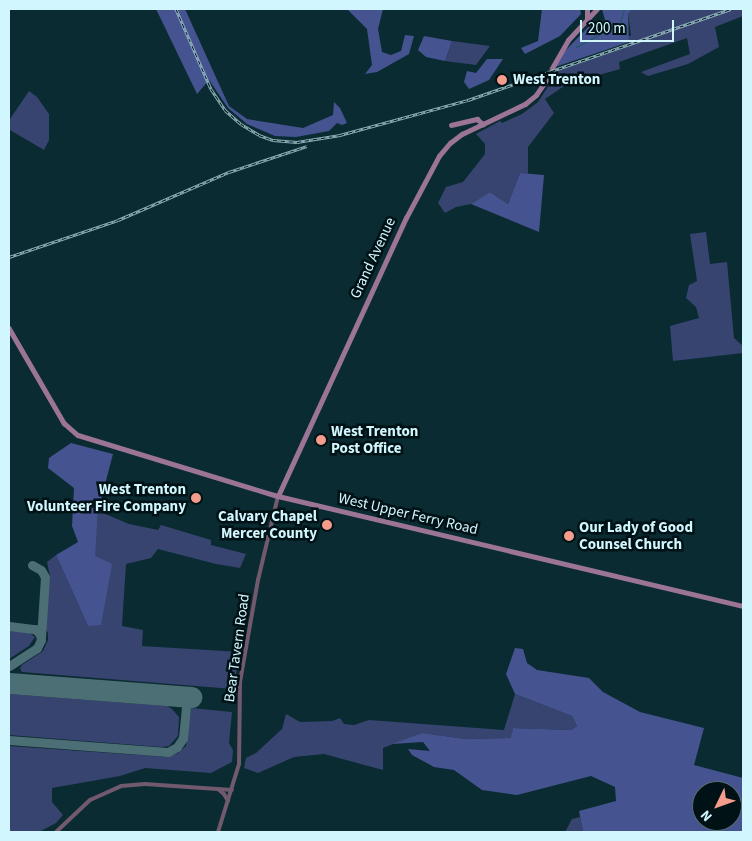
<!DOCTYPE html>
<html>
<head>
<meta charset="utf-8">
<style>
	body { margin:0 }
	#map { position:relative; width:752px; height:841px; overflow:hidden; background:#0a2b31; font-family:"Source Sans 3",sans-serif }
	div>[style] { position:absolute }
	[style*='--x'] { left:calc(var(--x)*1px); top:calc(var(--y)*1px); width:calc(var(--w)*1px); rotate:calc(var(--a)*1deg) }
	.green>* { inset:0; background:#384470 }
	.forest>* { inset:0; background:#455491 }
	.stream>* { height:1px; margin:-0.5px; padding:0 0.5px; transform-origin:0.5px; border-radius:0.5px; background:#1e5761 }
	.taxiway>* { height:9px; margin:-4.5px; padding:0 4.5px; transform-origin:4.5px; border-radius:4.5px; background:#4c6e75 }
	.runway>* { height:21px; margin:-10.5px; padding:0 10.5px; transform-origin:10.5px; border-radius:10.5px; background:#4c6e75 }
	.secondary-tunnel>* { height:4.5px; margin-top:-2.25px; transform-origin:0; background:repeating-linear-gradient(90deg,#284950 0 4.5px,transparent 0 6.5px) }
	.tertiary>* { height:4px; margin:-2px; padding:0 2px; transform-origin:2px; border-radius:2px; background:#71596e }
	.secondary>* { height:4.5px; margin:-2.25px; padding:0 2.25px; transform-origin:2.25px; border-radius:2.25px; background:#9c7596 }
	.rail>* { height:3px; margin-top:-1.5px; transform-origin:0; background:repeating-linear-gradient(90deg,#001216 0 4px,#8eb1b9 0 8px); box-sizing:border-box; border-block:1px solid #8eb1b9 }
	.dots>* { width:14px; height:14px; translate:-50% -50%; box-sizing:border-box; border:2px solid #001216; border-radius:50% }
	span { translate:-50% -50%; white-space:nowrap; text-align:center; line-height:1.15; -webkit-text-stroke:5px #001216; paint-order:stroke }
	.poi-label { font-size:15px; color:#d2f6fe; font-weight:700 }
	.left { translate:0 -50%; text-align:left }
	.right { translate:-100% -50%; text-align:right }
	.street-label { font-size:15px; color:#d2f6fe }
	.frame { position:absolute; inset:0; border:10px solid #d2f6fe; pointer-events:none }
	.north { position:absolute; left:692px; top:781px; width:50px; height:50px; box-sizing:border-box; background:#001216; border:1px solid #546d73; border-radius:50%; rotate:228deg; font-size:14px; font-weight:700; line-height:20px; text-align:center; color:#d2f6fe }
	.north::after { content:''; display:block; margin:auto; width:18px; height:22px; background:#f49d8d; clip-path:polygon(50% 0,100% 100%,50% 72%,0 100%) }
	.scale { position:absolute; left:580px; top:20px; width:94px; height:22px; box-sizing:border-box; border:2px solid #d2f6fe; border-top:0; padding-left:6px; font-size:15px; line-height:18px; white-space:nowrap; color:#d2f6fe; -webkit-text-stroke:4px #001216; paint-order:stroke }
</style>
</head>
<body>
<div id="map">
	<div class="green">
		<div style="clip-path:polygon(633px 9px,743px 9px,743px 16px,715px 27px,719px 47px,688px 64px,648px 76px,641px 72px,690px 54px,687px 38px,619px 62px,620px 69px,567px 84px,545px 99px,554px 113px,528px 147px,528px 174px,520px 173px,508px 204px,490px 192px,471px 204px,456px 207px,445px 213px,438px 203px,446px 187px,463px 182px,485px 154px,485px 144px,476px 134px,500px 121px,502px 123px,522px 114px,538px 102px,558px 71px,630px 46px,628px 37px,631px 35px,628px 14px)"></div>
		<div style="clip-path:polygon(452px 41px,490px 46px,476px 65px,445px 61px)"></div>
		<div style="clip-path:polygon(29px 91px,37px 97px,49px 114px,49px 140px,44px 150px,10px 130px,10px 119px)"></div>
		<div style="clip-path:polygon(706px 232px,710px 264px,727px 262px,734px 338px,743px 346px,743px 353px,673px 361px,670px 326px,699px 318px,696px 307px,686px 298px,689px 285px,697px 281px,690px 234px)"></div>
		<div style="clip-path:polygon(98px 511px,129px 524px,158px 530px,161px 525px,211px 540px,211px 545px,246px 554px,240px 568px,216px 564px,158px 549px,151px 558px,126px 564px,122px 626px,143px 630px,142px 646px,240px 652px,233px 689px,22px 672px,20px 668px,22px 665px,43px 651px,48px 640px,48px 633px,43px 624px,50px 576px,47px 562px,56px 555px,88px 626px)"></div>
		<div style="clip-path:polygon(9px 631px,28px 632px,35px 637px,29px 646px,9px 659px)"></div>
		<div style="clip-path:polygon(9px 694px,167px 706px,172px 709px,179px 717px,178px 736px,169px 746px,161px 747px,9px 735px)"></div>
		<div style="clip-path:polygon(515px 694px,572px 716px,577px 726px,571px 730px,513px 728px,512px 738px,466px 739px,422px 733px,383px 748px,383px 770px,324px 754px,294px 757px,258px 773px,244px 768px,246px 758px,256px 753px,282px 729px,286px 714px,300px 722px,332px 721px,340px 718px,344px 724px,354px 725px,369px 720px,504px 730px)"></div>
		<div style="clip-path:polygon(191px 708px,232px 712px,229px 743px,233px 750px,232px 762px,211px 773px,145px 768px,120px 776px,52px 788px,52px 802px,63px 815px,56px 823px,39px 832px,9px 832px,9px 746px,167px 757px,178px 753px,186px 746px)"></div>
		<div style="clip-path:polygon(580px 817px,583px 832px,565px 832px,572px 819px)"></div>
	</div>
	<div class="forest">
		<div style="clip-path:polygon(156px 9px,185px 9px,229px 106px,247px 119px,303px 128px,333px 115px,334px 102px,340px 108px,347px 123px,342px 125px,337px 123px,329px 131px,296px 137px,275px 136px,247px 124px,228px 108px,209px 80px,197px 94px)"></div>
		<div style="clip-path:polygon(347px 9px,383px 9px,378px 29px,382px 52px,391px 55px,401px 51px,405px 35px,414px 36px,409px 54px,377px 72px,365px 74px,372px 65px,367px 29px)"></div>
		<div style="clip-path:polygon(542px 9px,580px 9px,581px 14px,560px 36px,525px 54px,521px 48px,538px 41px)"></div>
		<div style="clip-path:polygon(602px 9px,633px 9px,628px 14px,629px 42px,555px 67px,564px 52px,593px 22px,600px 26px,605px 20px)"></div>
		<div style="clip-path:polygon(424px 36px,452px 41px,445px 61px,426px 57px,418px 50px)"></div>
		<div style="clip-path:polygon(487px 59px,503px 59px,489px 80px,469px 89px,464px 82px,467px 71px,476px 73px)"></div>
		<div style="clip-path:polygon(520px 173px,544px 175px,539px 232px,471px 204px,490px 192px,508px 204px)"></div>
		<div style="clip-path:polygon(71px 443px,113px 454px,98px 511px,95px 556px,112px 564px,101px 625px,88px 626px,56px 555px,78px 542px,72px 526px,74px 488px,48px 468px,49px 458px)"></div>
		<div style="clip-path:polygon(evenodd,515px 648px,523px 649px,527px 663px,537px 670px,589px 678px,603px 692px,640px 712px,704px 728px,694px 765px,743px 778px,743px 832px,583px 832px,579px 811px,616px 801px,615px 787px,591px 776px,517px 795px,482px 790px,454px 770px,434px 767px,412px 755px,408px 749px,430px 751px,423px 742px,392px 744px,422px 733px,466px 739px,511px 738px,513px 728px,571px 730px,577px 726px,572px 716px,515px 694px,506px 674px,515px 648px,702px 791px,732px 791px,732px 821px,702px 821px,702px 791px)"></div>
	</div>
	<div class="stream">
		<div style="--x:576;--y:47;--w:50;--a:-28.6"></div>
		<div style="--x:620;--y:23;--w:15;--a:-74"></div>
	</div>
	<div class="taxiway">
		<div style="--x:32;--y:565;--w:10;--a:29"></div>
		<div style="--x:41;--y:570;--w:8;--a:60"></div>
		<div style="--x:45;--y:577;--w:60;--a:93.8"></div>
		<div style="--x:9;--y:626;--w:26;--a:7"></div>
		<div style="--x:35;--y:629;--w:7;--a:45"></div>
		<div style="--x:40;--y:634;--w:6;--a:81"></div>
		<div style="--x:41;--y:640;--w:9;--a:117"></div>
		<div style="--x:37;--y:648;--w:33;--a:147"></div>
		<div style="--x:9;--y:740;--w:159;--a:4.3"></div>
		<div style="--x:168;--y:752;--w:10;--a:-29"></div>
		<div style="--x:177;--y:747;--w:11;--a:-56"></div>
		<div style="--x:183;--y:738;--w:41;--a:-84.4"></div>
	</div>
	<div class="runway">
		<div style="--x:9;--y:683;--w:183;--a:4.4"></div>
	</div>
	<div class="secondary-tunnel">
		<div style="--x:547;--y:79;--w:12;--a:-66"></div>
	</div>
	<div class="tertiary">
		<div style="--x:219;--y:790;--w:6;--a:39"></div>
		<div style="--x:224;--y:794;--w:8;--a:60"></div>
		<div style="--x:56;--y:832;--w:47;--a:-43.3"></div>
		<div style="--x:90;--y:800;--w:34;--a:-24"></div>
		<div style="--x:121;--y:786;--w:24;--a:-5"></div>
		<div style="--x:145;--y:784;--w:87;--a:3.9"></div>
		<div style="--x:218;--y:832;--w:71;--a:-72.8"></div>
		<div style="--x:239;--y:764;--w:82;--a:-89.3"></div>
		<div style="--x:240;--y:682;--w:104;--a:-80"></div>
		<div style="--x:258;--y:580;--w:86;--a:-76.6"></div>
	</div>
	<div class="secondary">
		<div style="--x:587;--y:19;--w:10;--a:-90"></div>
		<div style="--x:552;--y:68;--w:32;--a:-60"></div>
		<div style="--x:568;--y:40;--w:42;--a:-46.9"></div>
		<div style="--x:451;--y:125;--w:27;--a:-13"></div>
		<div style="--x:477;--y:119;--w:8;--a:40"></div>
		<div style="--x:9;--y:328;--w:110;--a:59.9"></div>
		<div style="--x:64;--y:423;--w:18;--a:41"></div>
		<div style="--x:78;--y:435;--w:209;--a:17"></div>
		<div style="--x:278;--y:496;--w:478;--a:13.3"></div>
		<div style="--x:278;--y:496;--w:306;--a:-65.3"></div>
		<div style="--x:406;--y:218;--w:70;--a:-62"></div>
		<div style="--x:439;--y:156;--w:17;--a:-50"></div>
		<div style="--x:450;--y:143;--w:15;--a:-37"></div>
		<div style="--x:462;--y:134;--w:70;--a:-25.5"></div>
		<div style="--x:525;--y:104;--w:14;--a:-39"></div>
		<div style="--x:536;--y:95;--w:19;--a:-55"></div>
	</div>
	<div class="rail">
		<div style="--x:176;--y:9;--w:87;--a:66.4"></div>
		<div style="--x:211;--y:89;--w:25;--a:56"></div>
		<div style="--x:225;--y:110;--w:21;--a:41"></div>
		<div style="--x:241;--y:124;--w:21;--a:31"></div>
		<div style="--x:259;--y:135;--w:15;--a:20"></div>
		<div style="--x:273;--y:140;--w:24;--a:5"></div>
		<div style="--x:297;--y:142;--w:44;--a:-9.2"></div>
		<div style="--x:340;--y:135;--w:133;--a:-15.3"></div>
		<div style="--x:468;--y:100;--w:278;--a:-19.1"></div>
		<div style="--x:9;--y:257;--w:115;--a:-18.7"></div>
		<div style="--x:118;--y:220;--w:121;--a:-23.4"></div>
		<div style="--x:229;--y:172;--w:82;--a:-18.4"></div>
	</div>
	<div class="dots">
		<div style="left:502px;top:80px;background:#f49d8d"></div>
		<div style="left:321px;top:440px;background:#f49d8d"></div>
		<div style="left:196px;top:498px;background:#f49d8d"></div>
		<div style="left:327px;top:525px;background:#f49d8d"></div>
		<div style="left:569px;top:536px;background:#f49d8d"></div>
	</div>
	<div class="poi-label">
		<span class="left" style="left:513px;top:80px">West Trenton</span>
		<span class="left" style="left:331px;top:440px">West Trenton<br>Post Office</span>
		<span class="right" style="left:186px;top:498px">West Trenton<br>Volunteer Fire Company</span>
		<span class="right" style="left:317px;top:525px">Calvary Chapel<br>Mercer County</span>
		<span class="left" style="left:579px;top:536px">Our Lady of Good<br>Counsel Church</span>
	</div>
	<div class="street-label">
		<span style="left:373px;top:258px;rotate:-65deg">Grand Avenue</span>
		<span style="left:408px;top:514px;rotate:13deg">West Upper Ferry Road</span>
		<span style="left:237px;top:648px;rotate:-82deg">Bear Tavern Road</span>
	</div>
	<div class="frame"></div>
	<div class="north">N</div>
	<div class="scale">200 m</div>
</div>
</body>
</html>
